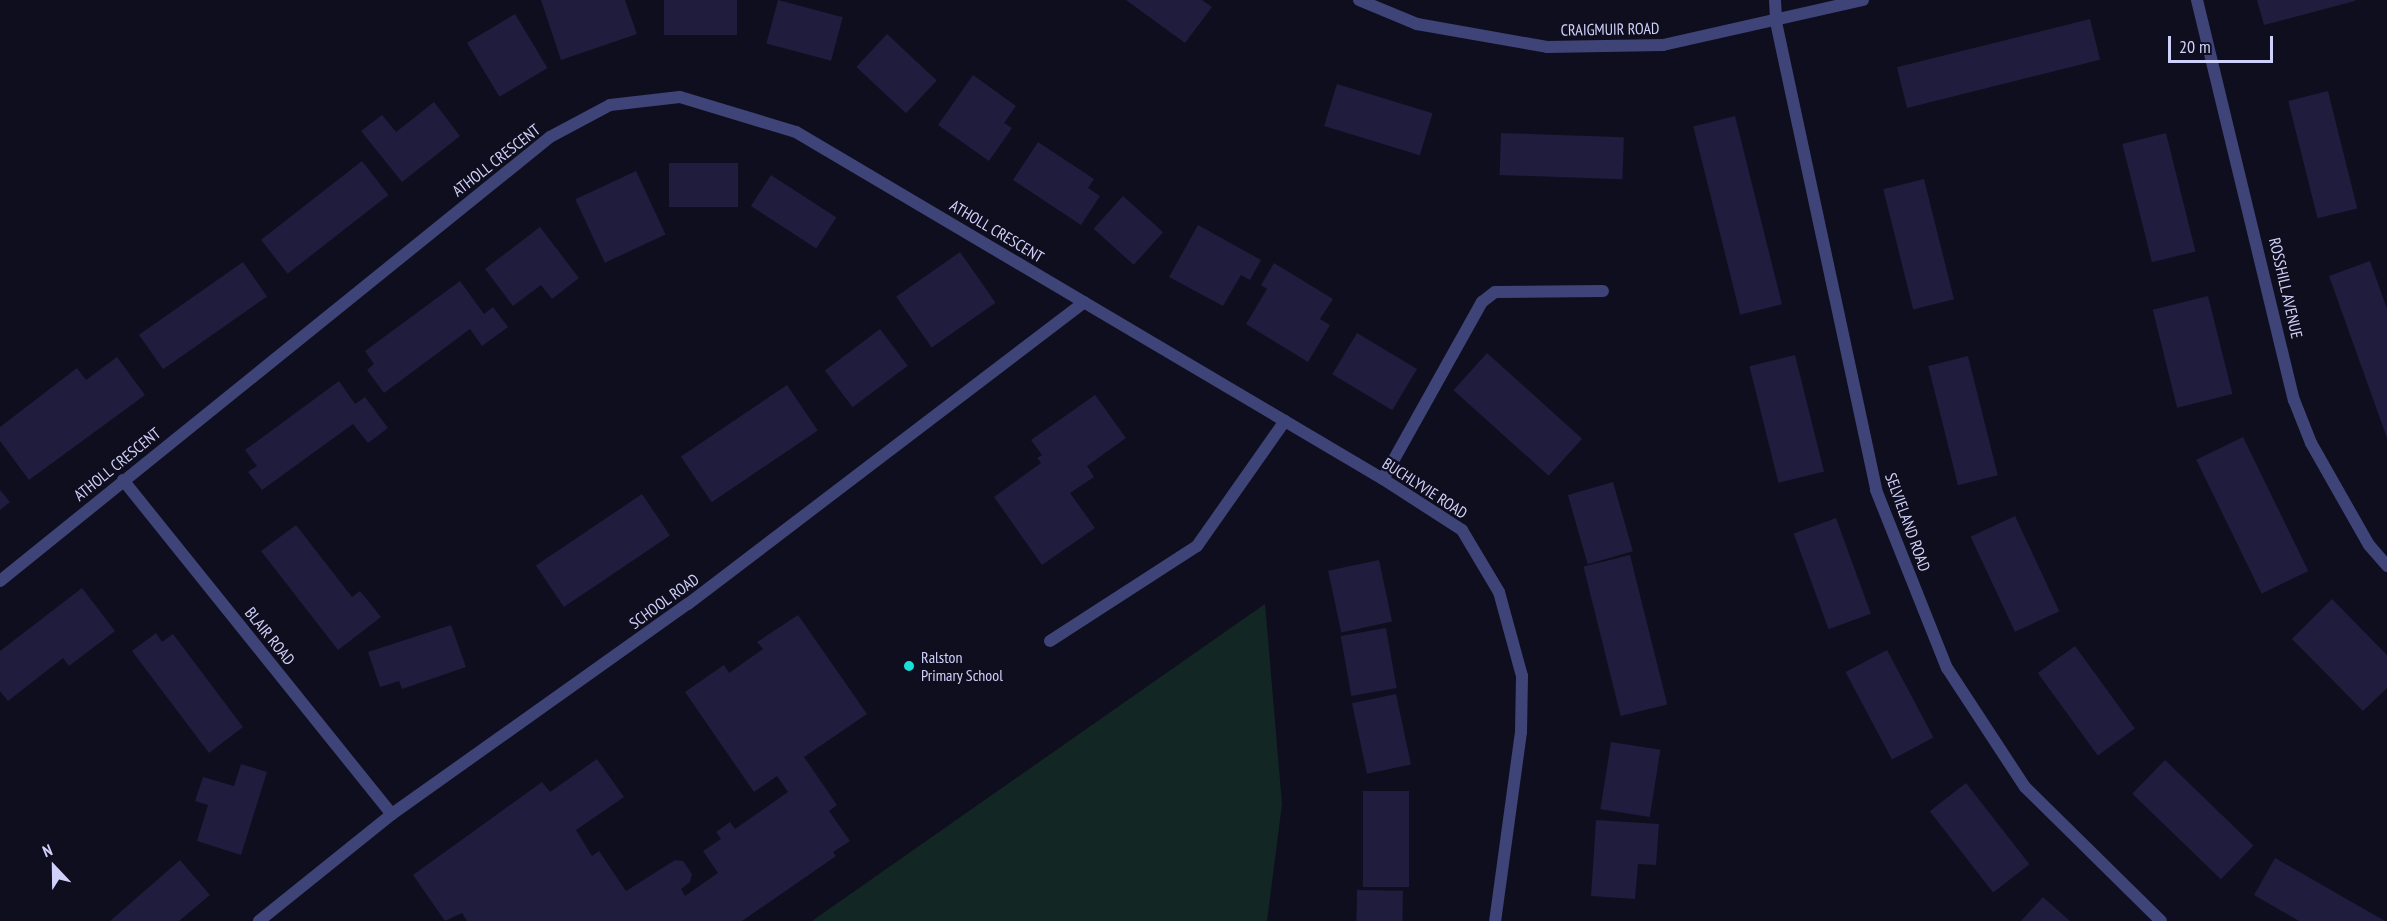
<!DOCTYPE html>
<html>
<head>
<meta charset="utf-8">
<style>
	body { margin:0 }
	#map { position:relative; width:2387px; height:921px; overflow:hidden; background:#0f0e1e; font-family:"PT Sans Narrow",sans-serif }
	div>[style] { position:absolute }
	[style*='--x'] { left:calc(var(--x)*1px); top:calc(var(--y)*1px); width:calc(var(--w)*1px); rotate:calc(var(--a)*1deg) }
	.green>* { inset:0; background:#122724 }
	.building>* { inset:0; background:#1f1c3d; transform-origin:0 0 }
	.service>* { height:12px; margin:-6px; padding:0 6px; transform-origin:6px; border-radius:6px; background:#3e4478 }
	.minor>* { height:12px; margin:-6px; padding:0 6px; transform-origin:6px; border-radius:6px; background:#3e4478 }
	.dots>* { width:16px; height:16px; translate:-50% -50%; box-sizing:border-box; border:3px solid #0f0e1e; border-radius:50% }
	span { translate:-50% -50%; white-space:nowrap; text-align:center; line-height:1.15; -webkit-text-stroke:4.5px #0f0e1e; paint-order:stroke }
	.street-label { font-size:16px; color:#d0d1fa }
	.poi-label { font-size:16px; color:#d0d1fa }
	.left { translate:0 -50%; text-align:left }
	.north { position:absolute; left:24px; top:837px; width:60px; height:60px; -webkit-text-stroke:4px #0f0e1e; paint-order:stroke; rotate:338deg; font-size:16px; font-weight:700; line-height:24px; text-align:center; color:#d0d1fa }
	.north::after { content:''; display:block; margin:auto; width:21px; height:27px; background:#d0d1fa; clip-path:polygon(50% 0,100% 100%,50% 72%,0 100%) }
	.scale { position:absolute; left:2168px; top:36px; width:105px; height:27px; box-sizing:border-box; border:3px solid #d0d1fa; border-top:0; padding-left:8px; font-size:18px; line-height:21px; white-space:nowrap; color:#d0d1fa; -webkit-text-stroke:4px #0f0e1e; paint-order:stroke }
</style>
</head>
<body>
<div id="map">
	<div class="green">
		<div style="clip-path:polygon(1265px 604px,1282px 804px,1267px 921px,812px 921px)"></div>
	</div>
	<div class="building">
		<div style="clip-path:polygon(541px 0,625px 0,637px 34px,561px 60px)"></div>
		<div style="left:664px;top:0;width:73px;height:35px"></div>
		<div style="left:778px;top:0;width:67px;height:45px;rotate:15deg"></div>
		<div style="clip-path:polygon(1126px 0,1202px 0,1212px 7px,1185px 43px)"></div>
		<div style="clip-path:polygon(2257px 0,2355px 0,2355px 1px,2264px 25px)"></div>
		<div style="left:515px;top:14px;width:63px;height:56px;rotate:59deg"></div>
		<div style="left:2090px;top:19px;width:42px;height:199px;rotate:76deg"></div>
		<div style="left:887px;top:34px;width:68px;height:45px;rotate:43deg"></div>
		<div style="clip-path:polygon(973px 75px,1016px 106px,1004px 123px,1012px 128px,989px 161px,938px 125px)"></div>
		<div style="left:1337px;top:84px;width:100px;height:44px;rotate:17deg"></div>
		<div style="left:2328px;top:91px;width:121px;height:41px;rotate:76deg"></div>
		<div style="clip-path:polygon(434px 102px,460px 136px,402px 182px,361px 131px,382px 115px,396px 132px)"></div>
		<div style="left:1735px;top:116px;width:194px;height:43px;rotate:76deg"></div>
		<div style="left:1501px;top:133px;width:123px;height:42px;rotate:2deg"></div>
		<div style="left:2166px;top:133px;width:122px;height:45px;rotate:76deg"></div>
		<div style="clip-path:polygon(1038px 142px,1094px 179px,1088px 188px,1100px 196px,1081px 225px,1013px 180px)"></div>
		<div style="left:362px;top:161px;width:43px;height:128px;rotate:52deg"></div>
		<div style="left:669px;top:163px;width:69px;height:44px"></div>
		<div style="left:636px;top:171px;width:70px;height:67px;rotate:65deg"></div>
		<div style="left:771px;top:175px;width:78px;height:37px;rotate:33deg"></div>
		<div style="left:1924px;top:179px;width:124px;height:42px;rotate:76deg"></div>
		<div style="left:1123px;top:196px;width:54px;height:44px;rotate:42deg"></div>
		<div style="clip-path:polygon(1198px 225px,1261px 260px,1250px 280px,1241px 275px,1223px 306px,1169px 277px)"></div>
		<div style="clip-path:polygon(540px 227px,579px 278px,552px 299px,541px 285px,513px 306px,485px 269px)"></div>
		<div style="left:960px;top:252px;width:62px;height:78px;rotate:55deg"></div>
		<div style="clip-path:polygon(2370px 261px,2387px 309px,2387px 438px,2329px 276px)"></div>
		<div style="left:243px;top:262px;width:42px;height:127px;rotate:55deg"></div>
		<div style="clip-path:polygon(1274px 263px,1333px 299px,1320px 319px,1330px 325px,1308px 362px,1246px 324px,1267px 289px,1261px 285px)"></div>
		<div style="clip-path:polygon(460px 281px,484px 314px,493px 307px,508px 327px,482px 346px,470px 329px,384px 393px,367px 370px,374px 364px,365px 351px)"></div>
		<div style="left:2208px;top:296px;width:101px;height:57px;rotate:76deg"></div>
		<div style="left:880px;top:329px;width:46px;height:69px;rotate:53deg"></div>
		<div style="left:1357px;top:333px;width:70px;height:48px;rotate:31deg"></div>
		<div style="left:1487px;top:353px;width:128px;height:50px;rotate:42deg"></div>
		<div style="left:1795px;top:355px;width:120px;height:47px;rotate:76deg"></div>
		<div style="left:1968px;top:356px;width:123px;height:41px;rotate:76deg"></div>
		<div style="clip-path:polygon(117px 357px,145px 395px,29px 480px,0 441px,0 427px,77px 368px,86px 380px)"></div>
		<div style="clip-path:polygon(339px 381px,355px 404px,365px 397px,388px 428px,368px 443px,353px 424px,262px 490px,248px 472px,257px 466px,245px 450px)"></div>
		<div style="left:787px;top:385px;width:55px;height:128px;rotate:56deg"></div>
		<div style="clip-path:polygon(1095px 395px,1126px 438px,1087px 466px,1094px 477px,1070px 493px,1095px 528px,1042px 565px,994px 497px,1041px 463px,1037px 458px,1042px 455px,1031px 440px)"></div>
		<div style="left:2243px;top:437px;width:149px;height:52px;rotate:64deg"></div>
		<div style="left:1613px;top:482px;width:72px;height:47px;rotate:74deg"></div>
		<div style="clip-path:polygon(0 490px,10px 502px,0 510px)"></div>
		<div style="left:642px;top:494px;width:50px;height:128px;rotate:56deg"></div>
		<div style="left:2015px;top:516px;width:105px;height:49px;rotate:65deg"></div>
		<div style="left:1836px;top:518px;width:102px;height:45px;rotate:70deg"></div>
		<div style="clip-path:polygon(296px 525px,352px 597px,360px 591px,381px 617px,338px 650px,261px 551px)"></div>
		<div style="left:1630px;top:555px;width:154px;height:48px;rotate:76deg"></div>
		<div style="left:1379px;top:560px;width:63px;height:52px;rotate:78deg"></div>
		<div style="clip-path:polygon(82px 588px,115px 631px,69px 666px,63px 658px,8px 701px,0 691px,0 651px)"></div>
		<div style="clip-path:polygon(2332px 599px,2387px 655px,2387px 688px,2363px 711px,2292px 639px)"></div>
		<div style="clip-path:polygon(798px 615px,867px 714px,804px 757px,837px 805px,829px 811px,850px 841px,833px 852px,836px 856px,742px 921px,467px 921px,462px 913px,445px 921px,413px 875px,542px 782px,550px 792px,597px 759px,624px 797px,576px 830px,592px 856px,599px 851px,626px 891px,675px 860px,683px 861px,692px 874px,690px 882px,681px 889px,685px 896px,718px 873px,703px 851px,721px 839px,716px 832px,730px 822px,735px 829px,788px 792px,777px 776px,754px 792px,685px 692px,724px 665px,729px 673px,763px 649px,757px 642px)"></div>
		<div style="clip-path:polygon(451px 625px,466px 667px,402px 689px,399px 681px,380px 687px,368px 652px)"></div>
		<div style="left:1386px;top:628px;width:61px;height:46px;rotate:80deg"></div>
		<div style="clip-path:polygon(156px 633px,162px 642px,173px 634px,243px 727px,209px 753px,132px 651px)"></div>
		<div style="left:2075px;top:646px;width:102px;height:46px;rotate:54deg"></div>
		<div style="left:1887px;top:650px;width:99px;height:47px;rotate:62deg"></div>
		<div style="left:1396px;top:694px;width:72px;height:45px;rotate:78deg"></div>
		<div style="left:1611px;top:742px;width:50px;height:68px;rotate:9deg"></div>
		<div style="left:2165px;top:760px;width:123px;height:47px;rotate:44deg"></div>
		<div style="clip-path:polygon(241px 764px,267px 772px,241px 855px,197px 841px,208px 805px,195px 801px,203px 777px,234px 786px)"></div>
		<div style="left:1966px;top:783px;width:103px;height:46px;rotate:52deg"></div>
		<div style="left:1363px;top:791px;width:46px;height:96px"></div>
		<div style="clip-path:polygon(1596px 820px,1659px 824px,1656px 865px,1638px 864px,1635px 899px,1591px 896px)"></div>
		<div style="clip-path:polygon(2275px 858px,2385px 921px,2299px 921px,2254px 895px)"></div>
		<div style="clip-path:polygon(180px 860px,210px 895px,179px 921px,110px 921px)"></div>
		<div style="left:1357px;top:890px;width:46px;height:31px;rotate:1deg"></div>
		<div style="clip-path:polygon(2043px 897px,2070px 921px,2021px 921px)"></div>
	</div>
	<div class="service">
		<div style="--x:1383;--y:479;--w:203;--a:-60.8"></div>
		<div style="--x:1482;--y:302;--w:16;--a:-38"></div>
		<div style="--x:1495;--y:292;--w:108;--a:-0.5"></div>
		<div style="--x:1050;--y:641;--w:175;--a:-32.9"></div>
		<div style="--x:1197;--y:546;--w:153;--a:-54.9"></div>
	</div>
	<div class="minor">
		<div style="--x:1359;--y:0;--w:63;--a:22.5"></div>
		<div style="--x:1417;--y:24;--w:132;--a:10"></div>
		<div style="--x:1547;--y:47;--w:116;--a:-1"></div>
		<div style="--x:1663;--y:45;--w:205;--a:-12.7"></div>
		<div style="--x:1775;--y:0;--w:22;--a:87"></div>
		<div style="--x:1776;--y:22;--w:479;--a:77.9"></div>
		<div style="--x:1876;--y:490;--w:192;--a:68.3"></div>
		<div style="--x:1947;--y:668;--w:142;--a:56.8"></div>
		<div style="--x:2025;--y:787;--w:191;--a:44.6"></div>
		<div style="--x:2197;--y:0;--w:412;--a:76.4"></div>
		<div style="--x:2294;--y:400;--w:46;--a:68.4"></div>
		<div style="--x:2311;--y:443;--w:117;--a:60.4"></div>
		<div style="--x:2369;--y:545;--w:28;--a:49"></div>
		<div style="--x:123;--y:480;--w:429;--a:51.2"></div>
		<div style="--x:0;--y:581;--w:707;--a:-38.91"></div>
		<div style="--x:550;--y:137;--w:68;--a:-28.1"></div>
		<div style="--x:610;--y:105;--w:70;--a:-6.5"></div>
		<div style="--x:680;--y:97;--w:121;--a:16.8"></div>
		<div style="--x:796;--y:132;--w:682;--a:30.59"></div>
		<div style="--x:1383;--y:479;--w:94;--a:32.8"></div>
		<div style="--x:1462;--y:530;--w:72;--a:59.2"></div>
		<div style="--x:1499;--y:592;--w:87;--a:74.7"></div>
		<div style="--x:1522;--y:676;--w:56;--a:91"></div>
		<div style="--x:1521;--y:732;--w:191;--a:97.8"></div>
		<div style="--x:259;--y:921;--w:171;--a:-38.8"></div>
		<div style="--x:392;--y:814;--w:363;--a:-35.4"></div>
		<div style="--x:688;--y:604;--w:498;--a:-37.3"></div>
	</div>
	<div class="dots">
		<div style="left:909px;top:666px;background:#17e0d8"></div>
	</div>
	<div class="street-label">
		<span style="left:1610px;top:29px;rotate:-1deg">CRAIGMUIR ROAD</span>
		<span style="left:496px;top:160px;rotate:-38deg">ATHOLL CRESCENT</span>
		<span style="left:997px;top:231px;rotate:31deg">ATHOLL CRESCENT</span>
		<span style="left:2286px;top:288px;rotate:77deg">ROSSHILL AVENUE</span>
		<span style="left:117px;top:464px;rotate:-39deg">ATHOLL CRESCENT</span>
		<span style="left:1425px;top:488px;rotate:33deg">BUCHLYVIE ROAD</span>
		<span style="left:1908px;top:522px;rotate:70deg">SELVIELAND ROAD</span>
		<span style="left:664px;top:601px;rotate:-36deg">SCHOOL ROAD</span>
		<span style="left:270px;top:636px;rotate:51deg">BLAIR ROAD</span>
	</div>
	<div class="poi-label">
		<span class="left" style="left:921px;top:666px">Ralston<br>Primary School</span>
	</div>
	<div class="north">N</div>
	<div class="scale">20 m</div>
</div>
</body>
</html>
